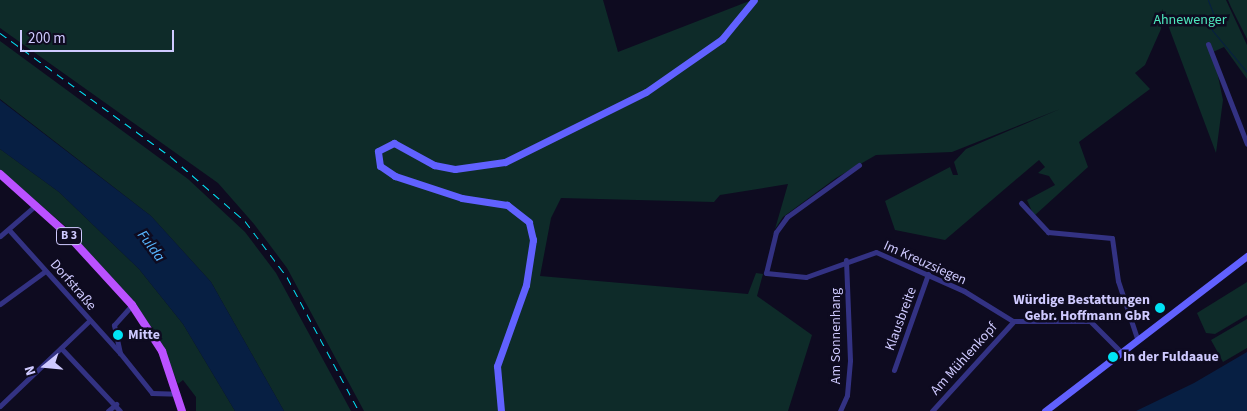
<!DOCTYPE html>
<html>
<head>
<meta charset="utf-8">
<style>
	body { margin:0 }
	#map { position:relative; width:1247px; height:411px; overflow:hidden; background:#0e0b20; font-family:"Source Sans 3",sans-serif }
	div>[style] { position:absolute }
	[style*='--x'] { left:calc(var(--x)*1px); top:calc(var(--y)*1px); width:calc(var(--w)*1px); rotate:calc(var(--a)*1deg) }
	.green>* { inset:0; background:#0e2b29 }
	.water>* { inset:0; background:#071f43 }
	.stream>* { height:1px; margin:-0.5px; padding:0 0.5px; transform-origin:0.5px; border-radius:0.5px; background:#071f43 }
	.street>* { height:5px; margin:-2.5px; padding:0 2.5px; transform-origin:2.5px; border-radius:2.5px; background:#333283 }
	.secondary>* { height:7px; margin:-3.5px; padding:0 3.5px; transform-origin:3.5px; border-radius:3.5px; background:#6161ff }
	.primary>* { height:8px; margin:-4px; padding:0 4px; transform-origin:4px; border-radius:4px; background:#ba51ff }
	.rail>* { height:1px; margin-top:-0.5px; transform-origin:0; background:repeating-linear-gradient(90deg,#00e3f5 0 8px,transparent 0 14px) }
	.dots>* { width:14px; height:14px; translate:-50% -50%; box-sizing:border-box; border:2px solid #0e0b20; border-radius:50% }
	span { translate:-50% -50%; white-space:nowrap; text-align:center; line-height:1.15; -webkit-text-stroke:5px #0e0b20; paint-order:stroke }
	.shield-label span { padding:1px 4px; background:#0e0b20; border:1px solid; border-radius:4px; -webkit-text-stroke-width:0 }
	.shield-label { font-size:12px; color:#cfcaff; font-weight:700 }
	.park-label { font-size:14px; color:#4ee7bd }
	.street-label { font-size:14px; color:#cfcaff }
	.poi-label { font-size:14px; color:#cfcaff; font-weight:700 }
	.right { translate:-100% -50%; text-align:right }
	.left { translate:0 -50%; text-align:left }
	.water-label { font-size:15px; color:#58b6ff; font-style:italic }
	.north { position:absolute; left:20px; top:341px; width:50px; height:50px; -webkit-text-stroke:4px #0e0b20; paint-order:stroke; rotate:253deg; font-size:14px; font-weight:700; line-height:20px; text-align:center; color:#cfcaff }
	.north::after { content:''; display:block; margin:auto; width:18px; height:22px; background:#cfcaff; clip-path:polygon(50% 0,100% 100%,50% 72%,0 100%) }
	.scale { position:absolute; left:20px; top:30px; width:154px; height:22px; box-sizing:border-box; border:2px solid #cfcaff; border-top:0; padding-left:6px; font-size:15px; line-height:18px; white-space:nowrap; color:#cfcaff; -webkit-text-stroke:4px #0e0b20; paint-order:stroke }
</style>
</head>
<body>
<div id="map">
	<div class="green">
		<div style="clip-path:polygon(0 0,603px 0,618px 52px,752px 0,1226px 0,1247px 45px,1247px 79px,1224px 47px,1213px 52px,1223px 100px,1216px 153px,1162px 9px,1161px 29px,1145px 65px,1135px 73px,1150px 89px,1079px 142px,1088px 167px,1034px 216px,1027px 200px,1055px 185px,1049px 176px,1038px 173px,1045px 167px,1039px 160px,945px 240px,895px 230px,885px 201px,950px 167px,953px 175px,958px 175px,954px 162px,966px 149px,1060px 109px,952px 152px,876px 155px,836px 178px,783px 217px,775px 229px,788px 184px,720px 195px,714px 202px,561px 198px,551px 218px,540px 276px,748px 294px,756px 273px,763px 274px,757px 296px,812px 335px,788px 411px,364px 411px,287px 268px,254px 224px,218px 183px,0 28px)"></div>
		<div style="clip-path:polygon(1228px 0,1247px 0,1247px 39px,1231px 7px)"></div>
		<div style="clip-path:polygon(0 41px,188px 179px,245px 232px,276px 273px,351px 411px,284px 411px,211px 282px,151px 216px,0 99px)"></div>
		<div style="clip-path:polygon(0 149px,59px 192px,139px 269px,183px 324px,235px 411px,196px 411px,196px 397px,183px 380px,178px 384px,162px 344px,135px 303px,65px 226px,0 170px)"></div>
		<div style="clip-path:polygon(1247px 282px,1247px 315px,1215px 334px,1206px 333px,1197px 313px)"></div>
		<div style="clip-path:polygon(1247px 319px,1247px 348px,1223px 362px,1211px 340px)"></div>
	</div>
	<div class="water">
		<div style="clip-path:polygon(0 100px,151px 216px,211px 282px,284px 411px,235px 411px,183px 324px,139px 269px,59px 192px,0 149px)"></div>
		<div style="clip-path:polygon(1247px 352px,1247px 411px,1136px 411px,1194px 383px)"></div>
	</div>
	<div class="stream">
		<div style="--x:1208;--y:0;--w:17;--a:69"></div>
		<div style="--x:1214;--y:16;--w:14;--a:98"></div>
		<div style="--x:1212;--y:30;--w:55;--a:50.2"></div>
	</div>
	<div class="street">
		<div style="--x:1208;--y:44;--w:107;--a:68.7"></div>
		<div style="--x:859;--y:165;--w:89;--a:144.2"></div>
		<div style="--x:787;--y:217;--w:19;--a:126"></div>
		<div style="--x:776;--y:232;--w:42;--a:103.7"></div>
		<div style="--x:766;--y:273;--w:40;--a:5.7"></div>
		<div style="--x:806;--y:277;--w:74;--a:-19.7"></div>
		<div style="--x:876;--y:252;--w:96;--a:23.9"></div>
		<div style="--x:964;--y:291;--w:57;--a:31.5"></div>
		<div style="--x:1013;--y:321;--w:77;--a:0"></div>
		<div style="--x:1090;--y:321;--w:41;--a:45"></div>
		<div style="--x:1021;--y:203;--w:40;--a:47"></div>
		<div style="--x:1048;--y:232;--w:64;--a:5.4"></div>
		<div style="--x:1112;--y:238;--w:43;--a:82.1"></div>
		<div style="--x:1118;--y:281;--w:60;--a:71.6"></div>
		<div style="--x:10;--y:231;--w:164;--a:48"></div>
		<div style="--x:0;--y:236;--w:48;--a:-40.7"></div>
		<div style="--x:0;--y:304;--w:54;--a:-36"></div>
		<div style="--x:132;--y:305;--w:27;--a:132"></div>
		<div style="--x:114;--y:325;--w:29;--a:78"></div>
		<div style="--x:120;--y:353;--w:51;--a:51.3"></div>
		<div style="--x:152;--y:393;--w:25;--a:2"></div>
		<div style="--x:61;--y:348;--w:86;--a:46.9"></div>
		<div style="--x:894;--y:370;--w:102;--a:-70.5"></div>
		<div style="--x:0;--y:406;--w:123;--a:-43.7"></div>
		<div style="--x:108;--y:411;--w:11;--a:-41"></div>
		<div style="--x:840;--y:411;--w:17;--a:-66"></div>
		<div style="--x:847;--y:395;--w:35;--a:-85"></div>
		<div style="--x:850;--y:360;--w:100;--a:-92.3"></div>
		<div style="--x:932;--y:411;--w:120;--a:-47.7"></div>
	</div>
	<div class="secondary">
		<div style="--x:501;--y:411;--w:45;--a:-95.1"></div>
		<div style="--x:497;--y:366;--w:86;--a:-70.3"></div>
		<div style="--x:526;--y:285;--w:46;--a:-81.2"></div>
		<div style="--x:533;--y:240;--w:18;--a:-103"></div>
		<div style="--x:529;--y:222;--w:28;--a:-142"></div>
		<div style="--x:507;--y:205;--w:46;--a:-171.2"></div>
		<div style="--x:462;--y:198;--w:71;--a:-161.8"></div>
		<div style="--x:395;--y:176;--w:18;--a:-146"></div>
		<div style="--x:380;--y:166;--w:15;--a:-98"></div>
		<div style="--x:378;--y:151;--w:18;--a:-27"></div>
		<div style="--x:394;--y:143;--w:46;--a:28.8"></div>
		<div style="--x:434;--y:165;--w:21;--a:11"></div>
		<div style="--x:455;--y:169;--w:50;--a:-8"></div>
		<div style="--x:505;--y:162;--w:157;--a:-26.4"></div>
		<div style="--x:646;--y:92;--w:93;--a:-34.9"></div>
		<div style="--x:722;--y:39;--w:50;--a:-50.6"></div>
		<div style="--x:1045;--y:411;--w:255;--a:-37.5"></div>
	</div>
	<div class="primary">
		<div style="--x:0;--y:174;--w:90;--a:41.8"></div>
		<div style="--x:67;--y:234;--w:96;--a:47.5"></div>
		<div style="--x:132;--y:305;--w:55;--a:56.9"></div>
		<div style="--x:162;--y:351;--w:63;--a:71.6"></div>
	</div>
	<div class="rail">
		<div style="--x:0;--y:33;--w:211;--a:35.9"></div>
		<div style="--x:171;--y:157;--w:98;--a:40.9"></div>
		<div style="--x:245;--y:221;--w:70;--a:53.1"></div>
		<div style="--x:287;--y:277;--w:152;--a:61.8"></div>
	</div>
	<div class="dots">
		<div style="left:1160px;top:308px;background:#00e3f5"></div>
		<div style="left:118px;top:335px;background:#00e3f5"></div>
		<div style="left:1113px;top:357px;background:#00e3f5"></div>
	</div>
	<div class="shield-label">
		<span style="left:69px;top:236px">B 3</span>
	</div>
	<div class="park-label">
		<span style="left:1190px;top:20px">Ahnewenger</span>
	</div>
	<div class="street-label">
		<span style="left:925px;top:263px;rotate:24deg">Im Kreuzsiegen</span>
		<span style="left:73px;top:285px;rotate:49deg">Dorfstraße</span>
		<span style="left:901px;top:319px;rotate:-70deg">Klausbreite</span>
		<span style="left:836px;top:336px;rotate:-90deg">Am Sonnenhang</span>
		<span style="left:964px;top:359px;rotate:-48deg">Am Mühlenkopf</span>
	</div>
	<div class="poi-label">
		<span class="right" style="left:1150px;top:308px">Würdige Bestattungen<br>Gebr. Hoffmann GbR</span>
		<span class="left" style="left:128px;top:335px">Mitte</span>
		<span class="left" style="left:1123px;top:357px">In der Fuldaaue</span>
	</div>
	<div class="water-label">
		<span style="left:151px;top:246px;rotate:53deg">Fulda</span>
	</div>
	<div class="north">N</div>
	<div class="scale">200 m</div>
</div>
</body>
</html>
